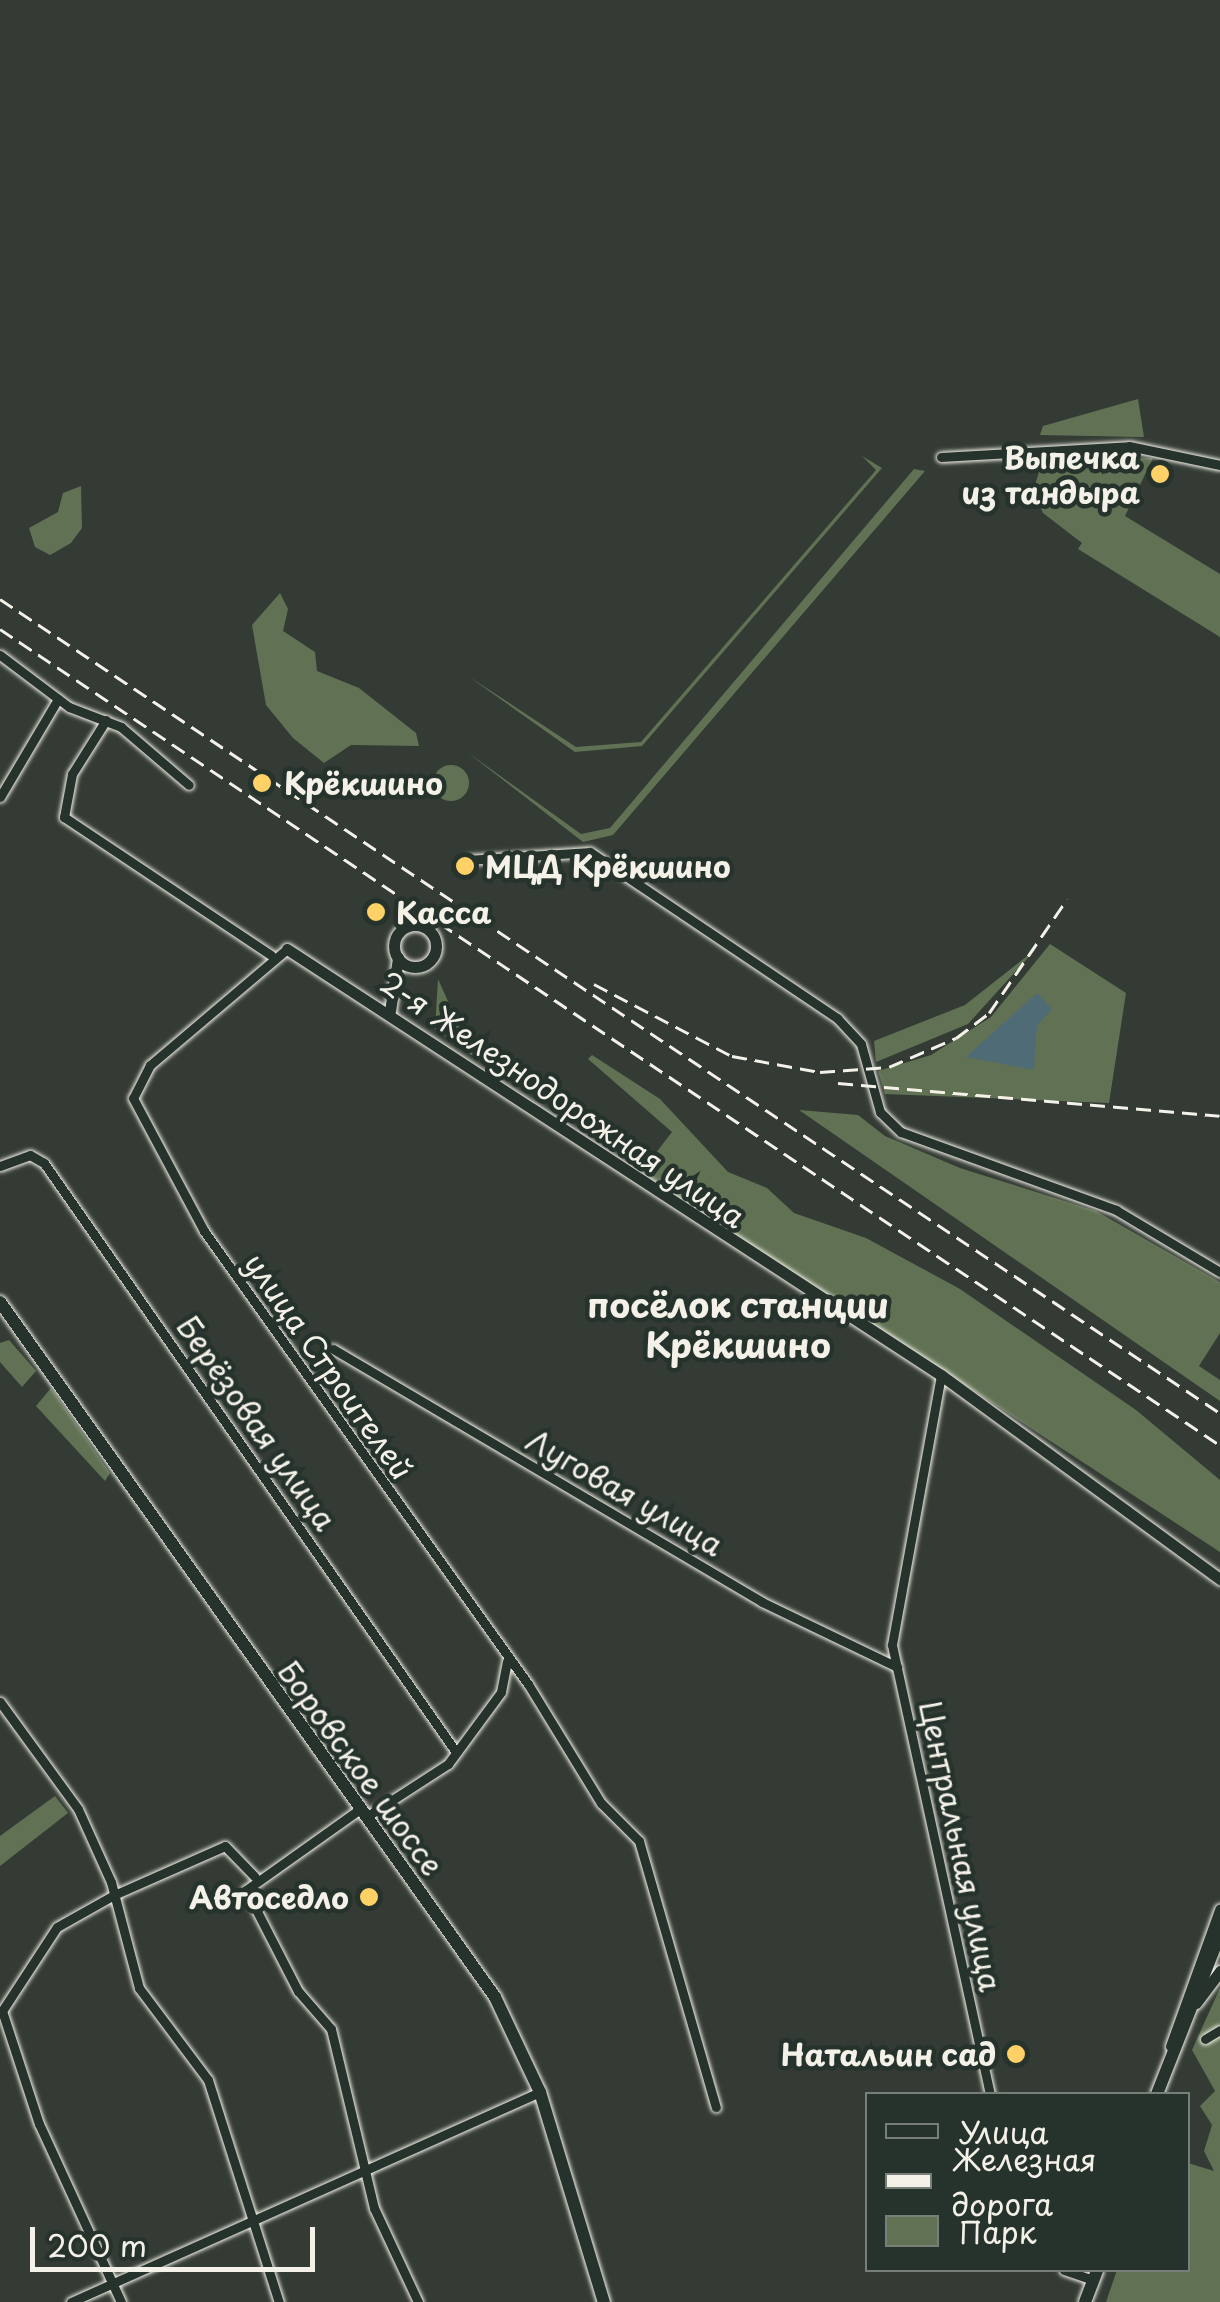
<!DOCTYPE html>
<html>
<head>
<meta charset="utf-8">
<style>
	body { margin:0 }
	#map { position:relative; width:1220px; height:2302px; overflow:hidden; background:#333b34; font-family:"Playpen Sans",sans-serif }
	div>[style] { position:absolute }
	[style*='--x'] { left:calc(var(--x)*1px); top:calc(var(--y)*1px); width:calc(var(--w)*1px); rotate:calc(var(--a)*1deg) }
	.green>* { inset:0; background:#617254 }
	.round { border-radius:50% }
	.water>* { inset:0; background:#4f6b75 }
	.roads { filter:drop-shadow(0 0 2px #f4f1e8) drop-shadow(0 0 2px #f4f1e8) }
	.minor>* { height:9px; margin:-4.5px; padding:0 4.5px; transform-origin:4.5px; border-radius:4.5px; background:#26332d }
	.tertiary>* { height:11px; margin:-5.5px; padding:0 5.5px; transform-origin:5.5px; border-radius:5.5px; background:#26332d }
	.tertiary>.ring { margin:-5.5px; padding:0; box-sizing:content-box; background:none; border:11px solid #26332d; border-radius:50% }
	.secondary>* { height:12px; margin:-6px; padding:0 6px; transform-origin:6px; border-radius:6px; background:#26332d }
	.rail>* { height:2.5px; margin-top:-1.25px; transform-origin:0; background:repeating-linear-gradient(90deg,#f4f1e8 0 15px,transparent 0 23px) }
	.dots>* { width:28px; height:28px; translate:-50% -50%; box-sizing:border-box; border:5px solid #26332d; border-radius:50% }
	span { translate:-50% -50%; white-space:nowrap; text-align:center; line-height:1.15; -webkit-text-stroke:9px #26332d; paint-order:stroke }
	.poi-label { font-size:30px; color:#f4f1e8; font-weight:700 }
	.right { translate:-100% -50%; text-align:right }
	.left { translate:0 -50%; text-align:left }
	.street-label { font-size:30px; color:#f4f1e8 }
	.quarter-label { font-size:35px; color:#f4f1e8; font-weight:700 }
	.legend { position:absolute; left:865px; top:2092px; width:325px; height:180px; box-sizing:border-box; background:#26332d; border:2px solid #787f78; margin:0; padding:12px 18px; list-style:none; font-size:30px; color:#f4f1e8 }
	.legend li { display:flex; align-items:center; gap:20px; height:50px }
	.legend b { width:50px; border:2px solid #787f78 }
	.scale { position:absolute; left:30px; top:2227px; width:285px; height:45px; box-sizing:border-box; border:5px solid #f4f1e8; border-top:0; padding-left:12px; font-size:30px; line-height:35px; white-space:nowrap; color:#f4f1e8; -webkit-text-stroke:8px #26332d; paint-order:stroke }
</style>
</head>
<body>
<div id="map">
	<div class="green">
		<div style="clip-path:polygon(1138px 399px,1144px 437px,1040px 435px,1043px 426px)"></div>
		<div style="clip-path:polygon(862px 456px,882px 468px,642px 746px,575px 752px,468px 676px,576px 747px,641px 742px,876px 470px)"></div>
		<div style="clip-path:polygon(1084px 457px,1153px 458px,1125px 516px,1220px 574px,1220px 637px,1078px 549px,1082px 543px,1043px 513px,1033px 492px,1041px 465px)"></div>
		<div style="clip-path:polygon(914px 469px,925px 471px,613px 835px,583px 842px,467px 752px,581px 834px,610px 828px)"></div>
		<div style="clip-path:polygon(81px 486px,82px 528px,71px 543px,50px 555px,35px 547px,29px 528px,58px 512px,63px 493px)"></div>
		<div style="clip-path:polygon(280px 593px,288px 609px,283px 631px,315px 652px,317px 671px,359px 688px,416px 733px,419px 746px,351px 745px,324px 763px,293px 738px,266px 705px,252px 625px)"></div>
		<div class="round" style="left:433px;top:765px;width:36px;height:36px"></div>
		<div style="clip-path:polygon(1050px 944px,1126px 993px,1109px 1103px,885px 1094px,878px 1071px,931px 1055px,991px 1017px)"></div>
		<div style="clip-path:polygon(1036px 949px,968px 1024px,876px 1062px,874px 1041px,965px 1005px)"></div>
		<div style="clip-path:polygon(438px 979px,459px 1026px,480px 1040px,480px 1061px,435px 1029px)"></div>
		<div style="clip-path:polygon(592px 1055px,660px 1099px,728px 1172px,767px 1188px,794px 1213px,866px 1238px,960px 1289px,1136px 1410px,1220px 1480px,1220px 1552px,652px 1180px,642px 1171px,672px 1132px,588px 1059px)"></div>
		<div style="clip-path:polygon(799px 1110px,858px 1115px,885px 1136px,960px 1168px,1096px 1211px,1220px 1282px,1220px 1333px,1199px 1366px,1220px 1380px,1220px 1401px)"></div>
		<div style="clip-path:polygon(9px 1340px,36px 1371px,22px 1387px,0 1362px,0 1343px)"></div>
		<div style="clip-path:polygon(51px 1388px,110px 1473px,105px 1481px,36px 1406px)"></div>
		<div style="clip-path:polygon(55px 1796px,68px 1813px,0 1866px,0 1836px)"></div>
		<div style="clip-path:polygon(1220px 1988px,1220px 2302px,1106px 2302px,1117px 2270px,1188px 2270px,1188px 2163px,1214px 2171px,1204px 2151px,1212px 2125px,1200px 2106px,1215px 2091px,1192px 2050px)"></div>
	</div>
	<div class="water">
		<div style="clip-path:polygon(1037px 993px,1052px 1009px,1037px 1026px,1034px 1070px,966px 1057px)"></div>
	</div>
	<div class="roads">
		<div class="minor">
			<div style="--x:941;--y:457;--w:188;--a:-3.3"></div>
			<div style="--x:1129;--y:446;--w:93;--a:11.8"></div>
			<div style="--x:0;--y:655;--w:86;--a:37"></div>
			<div style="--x:69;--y:707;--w:56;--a:21"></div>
			<div style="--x:121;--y:727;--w:89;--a:40.5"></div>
			<div style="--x:106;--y:720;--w:64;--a:122.2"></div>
			<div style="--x:72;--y:774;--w:44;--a:100.5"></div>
			<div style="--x:64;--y:817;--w:249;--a:33.7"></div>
			<div style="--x:0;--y:797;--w:114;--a:-59.4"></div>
			<div style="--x:467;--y:860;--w:123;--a:-3.7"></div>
			<div style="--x:590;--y:852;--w:298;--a:33.9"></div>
			<div style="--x:837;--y:1018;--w:35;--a:47"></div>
			<div style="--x:861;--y:1044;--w:71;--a:74.4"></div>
			<div style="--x:880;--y:1112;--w:29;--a:44"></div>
			<div style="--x:901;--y:1132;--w:229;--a:19.9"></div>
			<div style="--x:1116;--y:1210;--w:121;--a:30.8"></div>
			<div style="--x:287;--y:949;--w:180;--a:139.7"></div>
			<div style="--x:150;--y:1065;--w:37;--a:117"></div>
			<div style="--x:133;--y:1098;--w:151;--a:61.9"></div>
			<div style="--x:204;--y:1231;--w:557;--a:54.43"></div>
			<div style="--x:528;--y:1684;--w:140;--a:58.5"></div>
			<div style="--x:601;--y:1803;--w:54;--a:45"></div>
			<div style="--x:639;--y:1841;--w:277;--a:73.9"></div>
			<div style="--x:0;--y:1166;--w:32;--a:-20"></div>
			<div style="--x:30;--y:1155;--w:16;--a:30"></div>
			<div style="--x:44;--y:1163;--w:719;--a:55.03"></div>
			<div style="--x:333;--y:1349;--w:498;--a:30.5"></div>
			<div style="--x:762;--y:1602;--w:150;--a:25.7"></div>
			<div style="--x:941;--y:1375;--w:274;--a:100.3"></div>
			<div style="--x:892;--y:1645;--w:460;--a:77.7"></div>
			<div style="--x:0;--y:1702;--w:132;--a:53.9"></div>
			<div style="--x:78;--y:1809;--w:80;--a:65.7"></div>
			<div style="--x:111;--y:1882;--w:110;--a:75.2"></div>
			<div style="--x:139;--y:1988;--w:115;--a:53.1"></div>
			<div style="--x:208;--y:2080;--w:233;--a:72.3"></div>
			<div style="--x:360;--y:1809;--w:140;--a:144.6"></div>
			<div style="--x:246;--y:1890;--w:114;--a:62.8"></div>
			<div style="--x:298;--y:1991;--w:50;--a:49"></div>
			<div style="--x:331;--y:2029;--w:184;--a:76.5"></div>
			<div style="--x:374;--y:2208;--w:104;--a:64.9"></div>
			<div style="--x:366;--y:1817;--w:98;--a:-32.9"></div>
			<div style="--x:448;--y:1764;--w:89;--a:-53.6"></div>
			<div style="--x:501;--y:1692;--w:31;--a:-79"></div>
			<div style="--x:1205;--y:2039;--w:17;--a:-31"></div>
			<div style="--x:1064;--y:2270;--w:31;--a:19"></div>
			<div style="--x:71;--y:2302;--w:514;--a:-24.12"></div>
			<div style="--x:121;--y:2302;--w:196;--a:-114.7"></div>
			<div style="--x:39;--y:2124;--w:119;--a:-108.1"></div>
			<div style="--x:2;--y:2011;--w:100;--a:-56.8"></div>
			<div style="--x:57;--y:1927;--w:65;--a:-29.3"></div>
			<div style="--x:114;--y:1895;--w:121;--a:-23.8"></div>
			<div style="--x:225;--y:1846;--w:43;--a:45.9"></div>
		</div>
		<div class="tertiary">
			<div class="ring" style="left:394px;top:925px;width:31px;height:31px"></div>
			<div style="--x:287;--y:949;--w:781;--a:33.08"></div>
			<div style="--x:941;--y:1375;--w:346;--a:36.2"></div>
			<div style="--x:390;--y:1011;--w:54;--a:-81.4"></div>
			<div style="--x:1196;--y:2003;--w:40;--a:-53"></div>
			<div style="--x:1171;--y:2046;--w:145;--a:-70.2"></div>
		</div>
		<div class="secondary">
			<div style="--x:0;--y:1302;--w:853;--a:54.54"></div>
			<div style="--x:495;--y:1997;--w:105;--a:64.7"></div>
			<div style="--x:540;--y:2092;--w:220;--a:73.1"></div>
			<div style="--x:1157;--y:2094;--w:172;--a:-68.5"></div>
			<div style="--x:1085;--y:2302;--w:34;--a:-69"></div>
		</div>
	</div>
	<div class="rail">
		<div style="--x:0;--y:599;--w:1467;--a:33.71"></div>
		<div style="--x:0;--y:629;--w:1468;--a:33.78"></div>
		<div style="--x:594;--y:984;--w:156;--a:27.6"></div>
		<div style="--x:732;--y:1056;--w:89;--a:10.3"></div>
		<div style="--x:820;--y:1072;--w:69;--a:-4.1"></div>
		<div style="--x:889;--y:1067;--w:73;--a:-23.4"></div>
		<div style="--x:956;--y:1038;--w:41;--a:-37.1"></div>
		<div style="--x:989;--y:1013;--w:138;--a:-55.6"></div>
		<div style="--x:838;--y:1083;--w:383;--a:4.9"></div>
	</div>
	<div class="dots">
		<div style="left:1160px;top:474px;background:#ffd166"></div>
		<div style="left:262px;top:783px;background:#ffd166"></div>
		<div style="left:465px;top:866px;background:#ffd166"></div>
		<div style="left:376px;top:912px;background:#ffd166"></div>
		<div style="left:369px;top:1897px;background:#ffd166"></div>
		<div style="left:1016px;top:2054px;background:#ffd166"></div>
	</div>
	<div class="poi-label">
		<span class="right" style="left:1140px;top:474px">Выпечка<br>из тандыра</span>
		<span class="left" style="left:284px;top:783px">Крёкшино</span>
		<span class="left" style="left:485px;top:866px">МЦД Крёкшино</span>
		<span class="left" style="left:396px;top:912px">Касса</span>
		<span class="right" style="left:349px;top:1897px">Автоседло</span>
		<span class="right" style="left:996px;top:2054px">Натальин сад</span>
	</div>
	<div class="street-label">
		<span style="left:563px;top:1099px;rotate:34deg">2-я Железнодорожная улица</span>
		<span style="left:329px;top:1366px;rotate:55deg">улица Строителей</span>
		<span style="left:257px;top:1423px;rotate:55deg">Берёзовая улица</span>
		<span style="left:625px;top:1492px;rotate:30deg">Луговая улица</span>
		<span style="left:361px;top:1768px;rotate:54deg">Боровское шоссе</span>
		<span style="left:961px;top:1846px;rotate:78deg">Центральная улица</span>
	</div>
	<div class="quarter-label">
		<span style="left:738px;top:1324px">посёлок станции<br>Крёкшино</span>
	</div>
	<ul class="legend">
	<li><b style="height:12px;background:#26332d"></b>Улица</li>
	<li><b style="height:12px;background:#f4f1e8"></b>Железная дорога</li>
	<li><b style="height:28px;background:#617254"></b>Парк</li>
	</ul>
	<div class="scale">200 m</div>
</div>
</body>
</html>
